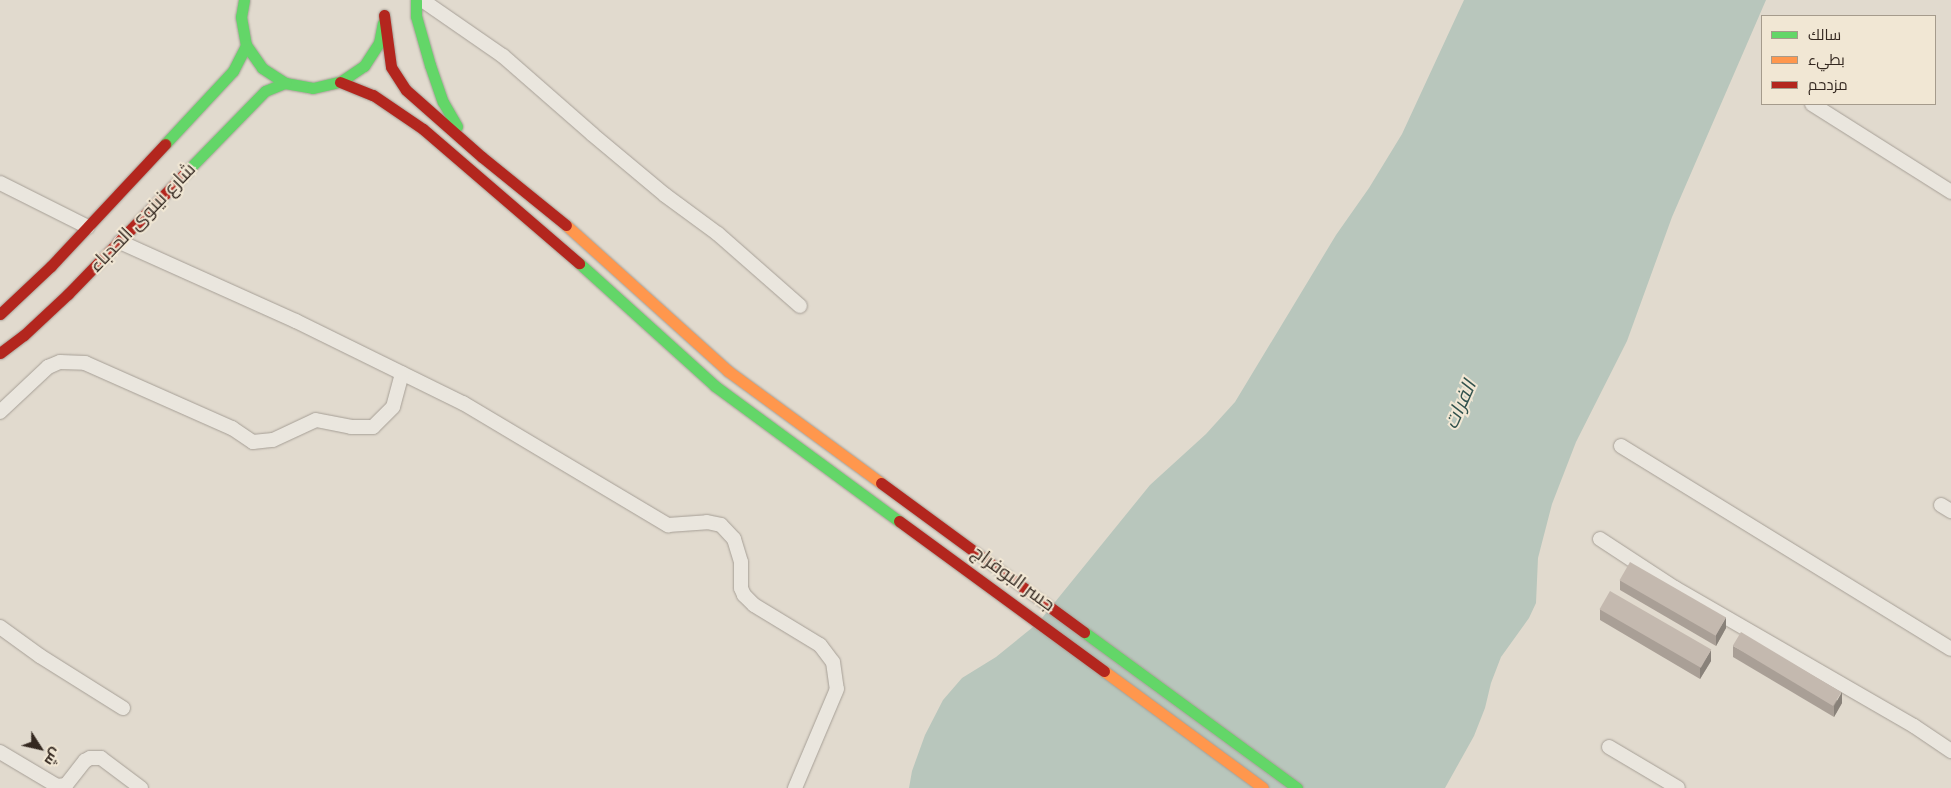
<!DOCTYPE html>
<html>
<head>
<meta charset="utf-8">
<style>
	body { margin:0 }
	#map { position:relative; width:1951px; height:788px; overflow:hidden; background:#e1dace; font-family:Spectral,Cairo,serif }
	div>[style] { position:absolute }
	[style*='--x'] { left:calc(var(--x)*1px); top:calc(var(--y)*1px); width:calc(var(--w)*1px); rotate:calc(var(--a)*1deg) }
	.water>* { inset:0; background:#b8c6bc }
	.roads { filter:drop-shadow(0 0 1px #a69f96) drop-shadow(0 0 1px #a69f96) }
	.street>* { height:14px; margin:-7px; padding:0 7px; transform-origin:7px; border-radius:7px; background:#eae6de }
	.fast>* { height:11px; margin:-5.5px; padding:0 5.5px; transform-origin:5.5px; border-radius:5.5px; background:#63d668 }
	.slow>* { height:11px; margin:-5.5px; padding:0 5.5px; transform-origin:5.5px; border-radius:5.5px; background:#ff974d }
	.jam>* { height:11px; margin:-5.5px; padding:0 5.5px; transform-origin:5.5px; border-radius:5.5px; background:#b3261e }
	.wall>* { inset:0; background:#a99f96 }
	.shaded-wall>* { inset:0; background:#89827a }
	.building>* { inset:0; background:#c4b9af; transform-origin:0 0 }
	span { translate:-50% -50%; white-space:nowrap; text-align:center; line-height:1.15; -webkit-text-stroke:4px #f1e7d4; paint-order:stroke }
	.street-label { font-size:19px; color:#342820 }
	.water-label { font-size:20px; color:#31524d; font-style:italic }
	.legend { position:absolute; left:1761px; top:15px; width:175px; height:90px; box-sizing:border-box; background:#f1e7d4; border:1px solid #a59b8c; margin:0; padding:6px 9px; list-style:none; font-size:15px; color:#342820 }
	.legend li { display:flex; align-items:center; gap:10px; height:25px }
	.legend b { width:25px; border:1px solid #a59b8c }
	.north { position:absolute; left:15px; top:723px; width:50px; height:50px; -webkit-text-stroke:4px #f1e7d4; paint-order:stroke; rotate:125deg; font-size:14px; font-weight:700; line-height:20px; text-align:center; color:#342820 }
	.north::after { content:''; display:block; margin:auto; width:18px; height:22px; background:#342820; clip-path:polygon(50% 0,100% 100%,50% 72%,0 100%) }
</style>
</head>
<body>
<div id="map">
	<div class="water">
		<div style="clip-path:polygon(1464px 0,1766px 0,1672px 217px,1627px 341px,1576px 442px,1552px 504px,1538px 558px,1536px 603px,1529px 618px,1501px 657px,1491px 683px,1485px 708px,1474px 736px,1445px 788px,909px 788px,912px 771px,925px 735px,943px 700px,962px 678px,996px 657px,1038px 623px,1150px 485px,1206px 434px,1235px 402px,1336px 235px,1369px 188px,1402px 134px)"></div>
	</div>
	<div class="roads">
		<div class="street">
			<div style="--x:422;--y:0;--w:98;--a:34.7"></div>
			<div style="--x:503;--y:56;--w:118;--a:41.2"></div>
			<div style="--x:592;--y:134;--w:95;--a:39.9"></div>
			<div style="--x:665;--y:195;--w:66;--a:36.3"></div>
			<div style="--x:718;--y:234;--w:109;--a:41.3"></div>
			<div style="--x:1812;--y:104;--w:165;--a:32.3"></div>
			<div style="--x:0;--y:183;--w:98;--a:26.6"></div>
			<div style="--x:120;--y:242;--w:193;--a:24.2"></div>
			<div style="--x:296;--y:321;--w:186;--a:26.2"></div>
			<div style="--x:463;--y:403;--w:239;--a:30.8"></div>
			<div style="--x:668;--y:525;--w:39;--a:-4"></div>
			<div style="--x:707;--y:522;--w:14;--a:12"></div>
			<div style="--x:721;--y:525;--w:19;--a:47"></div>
			<div style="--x:734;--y:539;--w:24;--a:73"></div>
			<div style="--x:741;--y:562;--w:26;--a:90"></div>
			<div style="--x:741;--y:588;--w:8;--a:67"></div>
			<div style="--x:744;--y:595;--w:14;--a:45"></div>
			<div style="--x:754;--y:605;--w:77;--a:31.2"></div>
			<div style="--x:820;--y:645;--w:21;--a:53"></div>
			<div style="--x:833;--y:662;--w:27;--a:82"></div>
			<div style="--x:837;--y:689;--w:108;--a:113"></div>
			<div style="--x:0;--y:412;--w:66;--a:-43.2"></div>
			<div style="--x:48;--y:367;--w:13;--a:-23"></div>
			<div style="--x:60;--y:362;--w:25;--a:2"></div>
			<div style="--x:85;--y:363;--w:161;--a:23.9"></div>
			<div style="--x:232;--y:428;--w:25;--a:34"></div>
			<div style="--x:253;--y:442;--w:20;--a:-6"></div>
			<div style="--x:273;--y:440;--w:47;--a:-24.9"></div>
			<div style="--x:316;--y:420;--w:36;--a:11"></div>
			<div style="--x:351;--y:427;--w:22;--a:0"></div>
			<div style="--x:373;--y:427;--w:28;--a:-45"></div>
			<div style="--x:393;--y:407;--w:35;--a:-75"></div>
			<div style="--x:1621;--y:446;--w:387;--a:31.6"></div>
			<div style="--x:1941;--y:505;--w:12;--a:31"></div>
			<div style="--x:1600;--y:539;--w:90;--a:33.2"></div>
			<div style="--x:1675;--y:588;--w:276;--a:30"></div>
			<div style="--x:1914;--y:726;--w:45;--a:34"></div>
			<div style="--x:0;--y:627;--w:49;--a:35.9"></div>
			<div style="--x:40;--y:656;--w:98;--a:32.1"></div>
			<div style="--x:1609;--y:747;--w:80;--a:30.7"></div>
			<div style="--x:0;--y:752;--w:66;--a:30.8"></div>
			<div style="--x:57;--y:786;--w:9;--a:-6"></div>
			<div style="--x:66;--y:785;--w:31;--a:-52"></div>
			<div style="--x:85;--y:761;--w:6;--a:-31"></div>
			<div style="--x:90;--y:758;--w:11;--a:0"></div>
			<div style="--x:101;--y:758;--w:50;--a:36.9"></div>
		</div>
		<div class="fast">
			<div style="--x:244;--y:0;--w:17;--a:100"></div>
			<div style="--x:241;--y:17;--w:28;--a:80"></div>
			<div style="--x:246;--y:45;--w:28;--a:55"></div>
			<div style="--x:262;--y:68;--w:27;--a:33"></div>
			<div style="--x:285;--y:83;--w:28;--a:10"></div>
			<div style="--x:313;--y:88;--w:28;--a:-13"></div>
			<div style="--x:340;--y:82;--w:29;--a:-34"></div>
			<div style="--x:364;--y:66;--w:27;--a:-57"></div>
			<div style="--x:379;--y:43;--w:20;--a:-79"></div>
			<div style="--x:416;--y:0;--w:16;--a:90"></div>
			<div style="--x:416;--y:16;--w:51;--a:74.1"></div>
			<div style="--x:430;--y:65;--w:39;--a:71"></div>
			<div style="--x:443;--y:102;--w:28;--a:60"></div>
			<div style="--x:165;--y:144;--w:100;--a:-47"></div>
			<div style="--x:233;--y:71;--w:29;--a:-63"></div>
			<div style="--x:188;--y:170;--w:110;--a:-45.7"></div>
			<div style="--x:265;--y:91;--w:22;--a:-22"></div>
			<div style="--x:579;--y:263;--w:183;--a:42.1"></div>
			<div style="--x:715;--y:386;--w:228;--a:36.3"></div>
			<div style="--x:1084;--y:632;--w:264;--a:36.2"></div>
		</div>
		<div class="slow">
			<div style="--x:566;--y:225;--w:218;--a:42"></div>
			<div style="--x:728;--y:371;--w:190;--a:36.2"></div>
			<div style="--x:1104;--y:671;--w:197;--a:36.3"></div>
		</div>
		<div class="jam">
			<div style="--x:384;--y:15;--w:52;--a:82.3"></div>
			<div style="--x:391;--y:67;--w:27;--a:57"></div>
			<div style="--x:406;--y:90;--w:101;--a:41.4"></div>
			<div style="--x:482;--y:157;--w:108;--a:39"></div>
			<div style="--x:340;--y:82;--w:35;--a:22"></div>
			<div style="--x:373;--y:95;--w:60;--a:34.2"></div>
			<div style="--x:423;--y:129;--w:206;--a:40.7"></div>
			<div style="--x:0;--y:314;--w:70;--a:-43.3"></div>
			<div style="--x:51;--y:266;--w:167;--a:-46.9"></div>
			<div style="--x:0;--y:353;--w:30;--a:-37"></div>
			<div style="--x:24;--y:335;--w:60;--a:-43"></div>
			<div style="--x:68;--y:294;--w:173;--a:-45.9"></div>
			<div style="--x:881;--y:483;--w:252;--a:36.3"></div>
			<div style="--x:899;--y:521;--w:254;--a:36.2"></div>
		</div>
	</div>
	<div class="wall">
		<div style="clip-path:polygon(1620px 580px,1726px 628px,1716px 646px,1620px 590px)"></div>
		<div style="clip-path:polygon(1600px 609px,1711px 661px,1700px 679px,1600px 620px)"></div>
		<div style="clip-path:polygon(1733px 646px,1842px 703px,1834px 717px,1733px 657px)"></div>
	</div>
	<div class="shaded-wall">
		<div style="clip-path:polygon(1726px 617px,1726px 628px,1716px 646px,1716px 635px)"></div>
		<div style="clip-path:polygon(1711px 650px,1711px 661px,1700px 679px,1700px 668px)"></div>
		<div style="clip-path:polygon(1842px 692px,1842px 703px,1834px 717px,1834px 706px)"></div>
	</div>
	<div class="building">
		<div style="left:1630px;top:562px;width:111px;height:21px;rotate:30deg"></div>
		<div style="left:1610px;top:591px;width:117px;height:21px;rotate:30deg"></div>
		<div style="left:1741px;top:632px;width:117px;height:16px;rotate:31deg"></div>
	</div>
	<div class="street-label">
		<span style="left:143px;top:218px;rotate:-46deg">شارع نينوى الحدباء</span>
		<span style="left:1013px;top:579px;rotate:36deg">جسر البوفراج</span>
	</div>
	<div class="water-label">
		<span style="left:1461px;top:405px;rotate:-66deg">الفرات</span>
	</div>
	<ul class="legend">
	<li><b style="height:6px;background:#63d668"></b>سالك</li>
	<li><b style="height:6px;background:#ff974d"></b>بطيء</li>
	<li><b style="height:6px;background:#b3261e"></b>مزدحم</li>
	</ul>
	<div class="north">ش</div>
</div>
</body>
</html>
